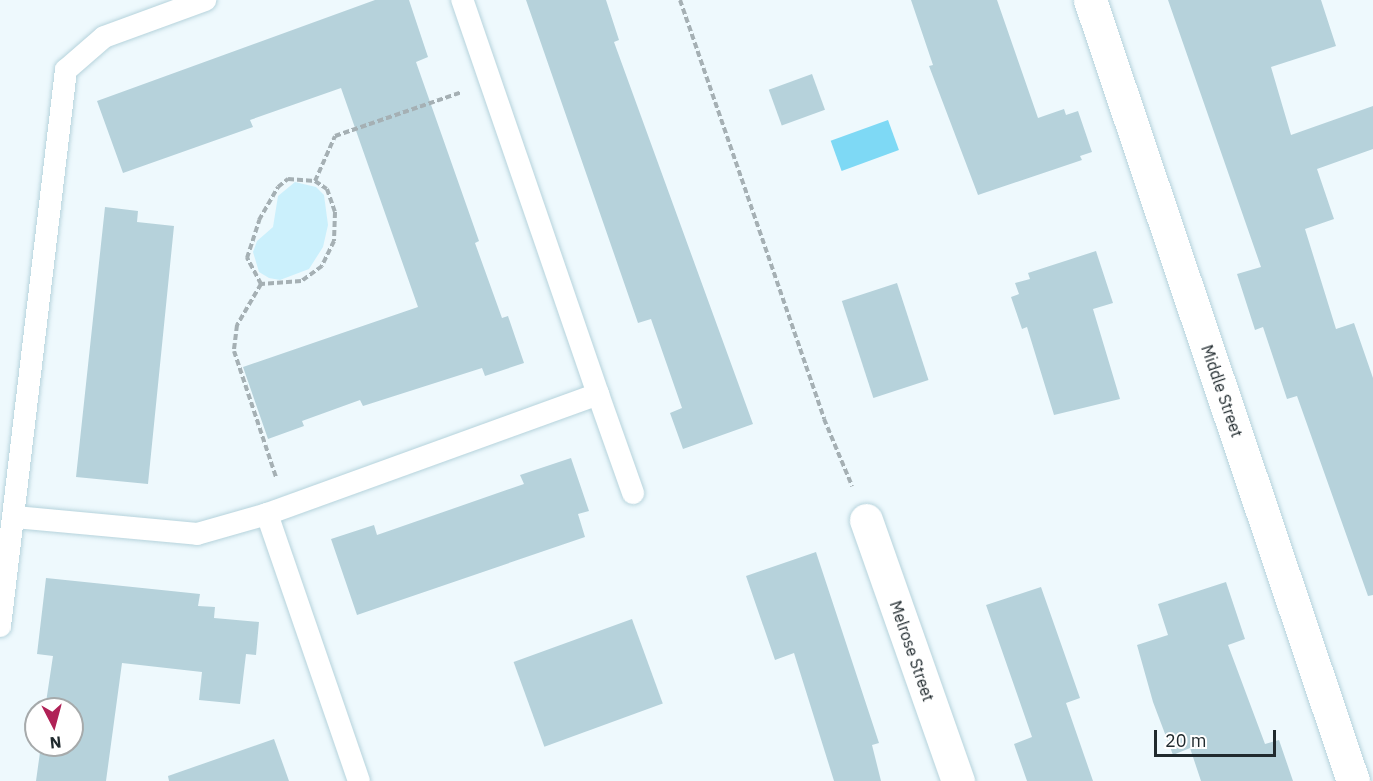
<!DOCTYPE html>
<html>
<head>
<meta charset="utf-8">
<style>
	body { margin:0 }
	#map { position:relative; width:1373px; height:781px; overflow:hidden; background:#eef9fd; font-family:"IBM Plex Sans",sans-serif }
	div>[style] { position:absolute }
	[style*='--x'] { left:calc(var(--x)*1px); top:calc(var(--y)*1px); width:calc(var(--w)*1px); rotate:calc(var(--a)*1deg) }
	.green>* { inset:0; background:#cbf0fc }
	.water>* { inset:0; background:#7ed9f5; transform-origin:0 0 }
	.building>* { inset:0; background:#b6d2db; transform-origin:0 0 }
	.path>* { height:4px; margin-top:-2px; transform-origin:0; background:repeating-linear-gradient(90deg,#a5b0b4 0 6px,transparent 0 9px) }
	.roads { filter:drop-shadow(0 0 2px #b6d3dc) drop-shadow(0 0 2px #b6d3dc) }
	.service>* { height:22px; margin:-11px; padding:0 11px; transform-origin:11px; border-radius:11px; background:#fff }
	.minor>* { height:33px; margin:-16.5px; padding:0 16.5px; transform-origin:16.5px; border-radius:16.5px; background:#fff }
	span { translate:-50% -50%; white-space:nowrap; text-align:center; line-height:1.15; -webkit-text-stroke:6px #fff; paint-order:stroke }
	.street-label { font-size:16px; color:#202a2e }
	.north { position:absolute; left:24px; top:697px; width:60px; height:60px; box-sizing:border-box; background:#fff; border:2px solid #a6aaab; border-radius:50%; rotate:174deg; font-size:16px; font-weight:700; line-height:24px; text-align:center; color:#202a2e }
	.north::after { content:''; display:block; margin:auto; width:21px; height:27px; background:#b02156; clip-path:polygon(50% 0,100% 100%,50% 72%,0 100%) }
	.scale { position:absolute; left:1154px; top:730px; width:122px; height:27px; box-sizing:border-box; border:3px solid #202a2e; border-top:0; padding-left:8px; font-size:18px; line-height:21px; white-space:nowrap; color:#202a2e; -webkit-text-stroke:4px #fff; paint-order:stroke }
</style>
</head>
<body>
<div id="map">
	<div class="green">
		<div style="clip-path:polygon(295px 182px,316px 187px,324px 195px,328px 225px,323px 247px,309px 269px,280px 280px,269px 278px,259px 272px,253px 252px,257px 241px,273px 227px,278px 196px)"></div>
	</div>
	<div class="water">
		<div style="left:888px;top:120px;width:32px;height:61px;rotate:70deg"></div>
	</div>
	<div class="building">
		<div style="clip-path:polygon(375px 0,409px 0,428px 57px,416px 62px,479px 241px,475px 243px,502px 318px,508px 316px,524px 363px,485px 376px,482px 368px,363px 406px,360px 400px,302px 421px,304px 426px,268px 439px,243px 367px,418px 307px,341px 88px,250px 120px,253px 127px,123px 173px,97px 101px)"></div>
		<div style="clip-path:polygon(526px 0,606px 0,619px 40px,614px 42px,753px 424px,683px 449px,670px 413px,682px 408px,651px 319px,638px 323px)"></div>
		<div style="clip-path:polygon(911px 0,997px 0,1038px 118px,1064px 109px,1066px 115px,1078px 111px,1092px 152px,1080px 156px,1082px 160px,978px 195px,929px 66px,933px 65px)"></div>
		<div style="clip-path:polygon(1168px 0,1321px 0,1336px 46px,1271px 67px,1291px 135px,1373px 106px,1373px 149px,1317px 169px,1334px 219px,1305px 229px,1336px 329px,1354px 323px,1373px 378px,1373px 595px,1368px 596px,1297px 396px,1287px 399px,1263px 327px,1255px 330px,1237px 274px,1261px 267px)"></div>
		<div style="left:812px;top:74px;width:38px;height:46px;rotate:70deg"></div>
		<div style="clip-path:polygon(105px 207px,138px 211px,137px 222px,174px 226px,148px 484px,76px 477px)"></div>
		<div style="clip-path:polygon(1096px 251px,1113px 303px,1093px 309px,1120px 399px,1054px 415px,1027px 327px,1022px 329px,1011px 297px,1019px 294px,1015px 283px,1030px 279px,1028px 273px)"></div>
		<div style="left:897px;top:283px;width:102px;height:58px;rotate:72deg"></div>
		<div style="clip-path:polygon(571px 458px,589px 511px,578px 514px,585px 537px,357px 615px,331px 539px,374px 525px,377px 535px,524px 484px,520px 475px)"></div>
		<div style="clip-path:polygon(816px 552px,879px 743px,872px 745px,881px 781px,834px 781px,794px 653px,775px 660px,746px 576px)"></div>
		<div style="clip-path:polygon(46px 578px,200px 594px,198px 606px,215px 607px,214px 618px,259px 622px,256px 655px,246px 654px,240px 704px,199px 700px,202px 672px,122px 663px,106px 781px,36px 781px,41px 745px,72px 745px,72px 709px,45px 709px,53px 656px,37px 654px)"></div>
		<div style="clip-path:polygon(1226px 582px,1245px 639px,1228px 645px,1265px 744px,1279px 740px,1293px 781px,1201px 781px,1190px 748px,1173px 755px,1153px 702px,1137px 645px,1168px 635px,1158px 604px)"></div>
		<div style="clip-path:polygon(1041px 587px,1080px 698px,1066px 703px,1093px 781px,1027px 781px,1014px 744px,1032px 737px,986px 605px)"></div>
		<div style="left:632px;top:619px;width:90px;height:126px;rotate:70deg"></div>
		<div style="clip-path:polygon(274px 739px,289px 781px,169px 781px,168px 776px)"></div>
	</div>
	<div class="path">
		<div style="--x:680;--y:0;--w:443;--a:71"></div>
		<div style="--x:824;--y:419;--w:73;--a:67.3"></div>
		<div style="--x:288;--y:179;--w:27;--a:4"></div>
		<div style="--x:315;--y:181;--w:14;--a:34"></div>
		<div style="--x:327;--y:189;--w:24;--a:71"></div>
		<div style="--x:335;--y:212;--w:29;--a:92"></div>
		<div style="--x:334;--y:241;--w:28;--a:116"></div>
		<div style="--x:322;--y:266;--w:26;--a:144"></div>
		<div style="--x:301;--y:281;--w:40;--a:175.7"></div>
		<div style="--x:261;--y:284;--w:30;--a:-118"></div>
		<div style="--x:247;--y:258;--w:40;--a:-72"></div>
		<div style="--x:259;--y:220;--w:38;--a:-60"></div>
		<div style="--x:278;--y:187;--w:13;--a:-39"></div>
		<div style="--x:315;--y:181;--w:49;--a:-66"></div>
		<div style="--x:335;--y:136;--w:134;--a:-19.1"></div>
		<div style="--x:261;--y:284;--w:48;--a:120.3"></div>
		<div style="--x:237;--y:325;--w:26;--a:97"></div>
		<div style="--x:234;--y:351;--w:133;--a:71.6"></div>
	</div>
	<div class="roads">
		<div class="service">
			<div style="--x:598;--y:394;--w:105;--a:70.5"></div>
			<div style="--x:267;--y:514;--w:282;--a:71"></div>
			<div style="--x:15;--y:517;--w:183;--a:5.3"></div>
			<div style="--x:197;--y:534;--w:73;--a:-15.9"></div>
			<div style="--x:267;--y:514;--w:352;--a:-19.9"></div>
			<div style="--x:598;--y:394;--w:417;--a:-109"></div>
			<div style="--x:0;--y:626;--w:560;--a:-83.23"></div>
			<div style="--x:66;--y:70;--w:50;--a:-41"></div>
			<div style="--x:104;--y:37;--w:108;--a:-20.1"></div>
		</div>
		<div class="minor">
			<div style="--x:1090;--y:0;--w:824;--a:71.39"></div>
			<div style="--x:866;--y:520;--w:277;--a:70.6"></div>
		</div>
	</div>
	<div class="street-label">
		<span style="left:1222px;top:391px;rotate:71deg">Middle Street</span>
		<span style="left:912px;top:651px;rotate:71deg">Melrose Street</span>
	</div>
	<div class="north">N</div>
	<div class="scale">20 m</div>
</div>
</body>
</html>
